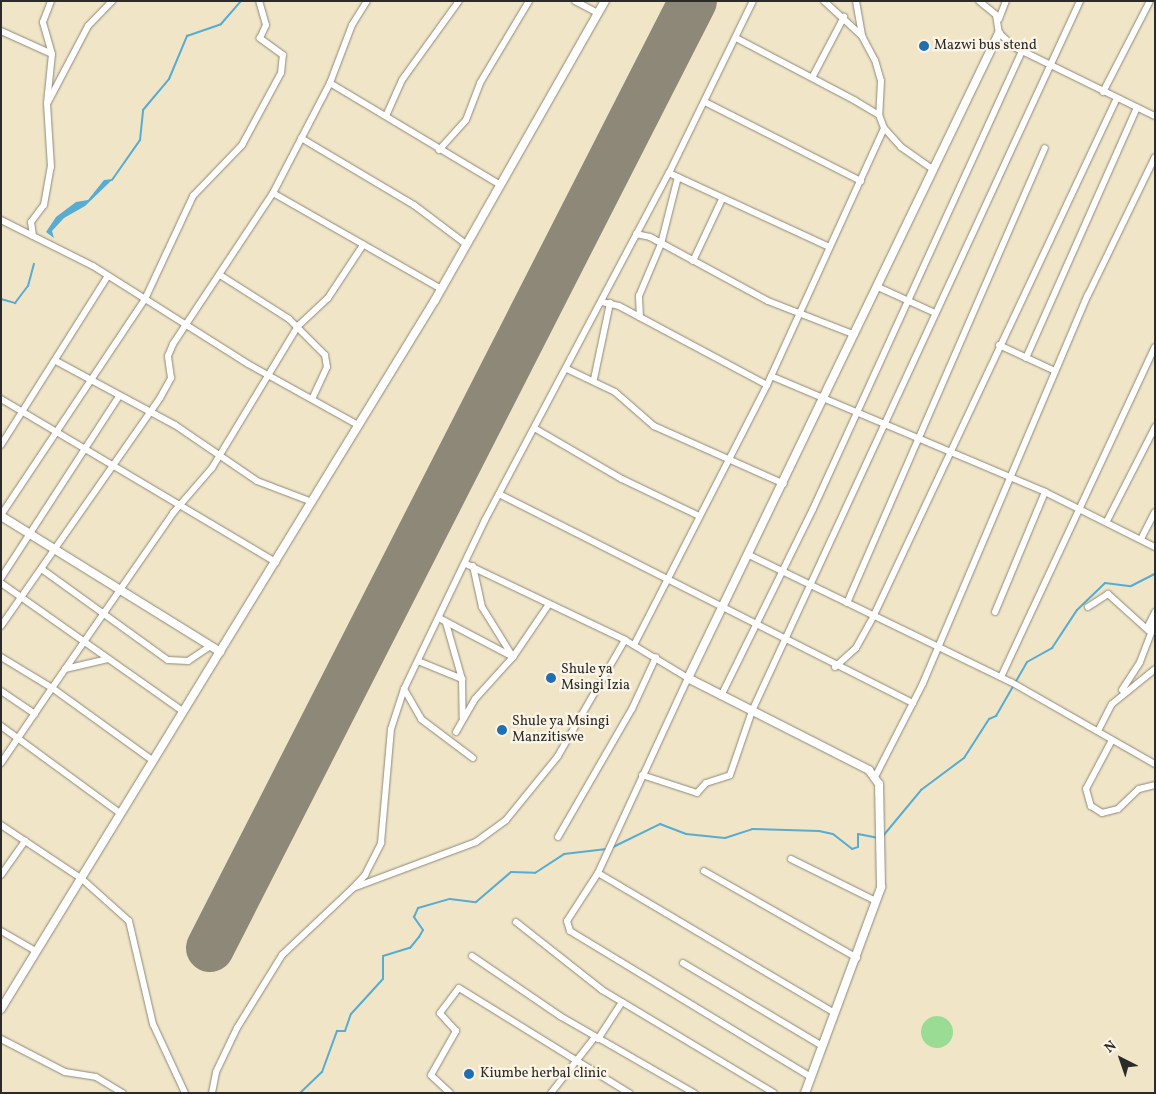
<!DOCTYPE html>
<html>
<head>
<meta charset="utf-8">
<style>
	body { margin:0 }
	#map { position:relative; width:1156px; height:1094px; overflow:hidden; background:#f0e5c7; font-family:Vollkorn,serif }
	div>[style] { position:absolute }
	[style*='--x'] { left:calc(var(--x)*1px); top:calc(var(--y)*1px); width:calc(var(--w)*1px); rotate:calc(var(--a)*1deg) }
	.green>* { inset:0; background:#9adc93 }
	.round { border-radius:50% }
	.water>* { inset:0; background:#56acd2 }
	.stream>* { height:2px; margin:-1px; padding:0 1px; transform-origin:1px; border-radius:1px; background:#56acd2 }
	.runway>* { height:48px; margin:-24px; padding:0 24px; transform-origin:24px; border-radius:24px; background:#8e8879 }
	.roads { filter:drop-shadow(0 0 1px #8e8879) drop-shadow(0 0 1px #8e8879) }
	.minor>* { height:6px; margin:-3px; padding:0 3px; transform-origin:3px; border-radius:3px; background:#fff }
	.tertiary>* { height:8px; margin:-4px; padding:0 4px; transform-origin:4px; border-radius:4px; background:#fff }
	.dots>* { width:14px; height:14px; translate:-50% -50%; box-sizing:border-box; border:2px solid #fcf5e5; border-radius:50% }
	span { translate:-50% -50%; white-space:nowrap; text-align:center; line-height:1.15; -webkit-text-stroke:4.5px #fcf5e5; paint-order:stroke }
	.poi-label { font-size:14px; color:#2b2b2b }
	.left { translate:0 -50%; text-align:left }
	.frame { position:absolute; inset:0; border:2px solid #2b2b2b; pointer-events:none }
	.north { position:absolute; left:1096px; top:1034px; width:50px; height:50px; -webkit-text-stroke:4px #fcf5e5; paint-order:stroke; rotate:319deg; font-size:14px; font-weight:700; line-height:20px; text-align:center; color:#2b2b2b }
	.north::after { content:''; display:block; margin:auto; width:18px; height:22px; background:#2b2b2b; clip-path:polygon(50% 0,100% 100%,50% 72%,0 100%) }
</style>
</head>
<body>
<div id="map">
	<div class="green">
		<div class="round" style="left:921px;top:1016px;width:32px;height:32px"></div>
	</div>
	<div class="water">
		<div style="clip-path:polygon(113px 179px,85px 206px,64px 218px,52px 231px,54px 238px,46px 232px,56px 217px,76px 202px,88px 200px,104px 180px)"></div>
	</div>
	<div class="stream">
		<div style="--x:112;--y:180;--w:49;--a:-55"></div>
		<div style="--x:140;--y:140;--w:30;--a:-84"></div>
		<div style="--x:143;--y:110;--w:40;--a:-50"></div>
		<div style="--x:169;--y:79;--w:47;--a:-67.3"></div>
		<div style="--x:187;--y:36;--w:36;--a:-19"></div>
		<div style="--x:221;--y:24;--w:30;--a:-49"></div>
		<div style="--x:1;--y:299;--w:15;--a:16"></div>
		<div style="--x:15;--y:303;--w:21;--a:-53"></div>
		<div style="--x:28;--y:286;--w:23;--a:-75"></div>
		<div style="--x:883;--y:836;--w:60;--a:-50.4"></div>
		<div style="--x:921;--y:790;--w:54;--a:-36.7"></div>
		<div style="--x:964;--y:758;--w:46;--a:-57.3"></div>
		<div style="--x:989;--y:719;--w:8;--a:-23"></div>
		<div style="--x:996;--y:716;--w:62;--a:-60.1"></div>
		<div style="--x:1027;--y:662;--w:29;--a:-29"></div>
		<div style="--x:1052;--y:648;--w:45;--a:-56.7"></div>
		<div style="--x:1077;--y:610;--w:39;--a:-44"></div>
		<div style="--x:1105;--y:583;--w:26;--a:7"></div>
		<div style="--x:1131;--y:586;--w:27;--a:-27"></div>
		<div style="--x:611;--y:848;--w:55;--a:-26.1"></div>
		<div style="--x:660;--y:824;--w:28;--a:21"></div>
		<div style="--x:686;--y:834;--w:39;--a:6"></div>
		<div style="--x:725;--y:838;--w:28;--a:-18"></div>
		<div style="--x:752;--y:829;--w:67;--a:1.7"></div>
		<div style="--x:819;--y:831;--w:14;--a:12"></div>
		<div style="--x:833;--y:834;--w:24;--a:38"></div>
		<div style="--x:852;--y:849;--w:6;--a:-18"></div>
		<div style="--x:858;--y:847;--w:13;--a:-90"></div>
		<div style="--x:858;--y:834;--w:21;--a:11"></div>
		<div style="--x:300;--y:1093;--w:30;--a:-44"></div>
		<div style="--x:322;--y:1072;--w:44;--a:-69.9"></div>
		<div style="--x:337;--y:1031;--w:8;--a:0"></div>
		<div style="--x:345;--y:1031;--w:18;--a:-71"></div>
		<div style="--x:351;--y:1014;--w:47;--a:-47.6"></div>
		<div style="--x:383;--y:979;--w:23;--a:-90"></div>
		<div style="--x:383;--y:956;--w:28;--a:-17"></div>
		<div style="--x:410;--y:948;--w:14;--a:-51"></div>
		<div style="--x:419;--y:937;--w:8;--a:-60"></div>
		<div style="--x:423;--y:930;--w:16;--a:-125"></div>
		<div style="--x:414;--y:917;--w:10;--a:-66"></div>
		<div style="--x:418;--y:908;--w:33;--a:-16"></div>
		<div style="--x:450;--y:899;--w:26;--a:7"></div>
		<div style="--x:476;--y:902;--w:46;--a:-40.6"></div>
		<div style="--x:511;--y:872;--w:24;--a:2"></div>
		<div style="--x:535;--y:873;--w:35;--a:-33"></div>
		<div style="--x:564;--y:854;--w:43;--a:-6.6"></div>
	</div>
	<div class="runway">
		<div style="--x:210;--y:948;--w:1063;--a:-62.98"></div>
	</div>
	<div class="roads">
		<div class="minor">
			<div style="--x:575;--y:1;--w:26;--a:28"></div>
			<div style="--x:824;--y:1;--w:52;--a:42.6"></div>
			<div style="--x:862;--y:36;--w:27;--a:62"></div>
			<div style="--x:875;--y:60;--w:22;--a:74"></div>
			<div style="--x:881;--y:81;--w:34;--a:93"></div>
			<div style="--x:856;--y:1;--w:34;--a:80"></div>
			<div style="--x:979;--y:1;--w:22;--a:39"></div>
			<div style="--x:996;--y:15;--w:18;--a:81"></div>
			<div style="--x:999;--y:33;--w:21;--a:43"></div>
			<div style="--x:1014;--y:47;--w:157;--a:26.1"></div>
			<div style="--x:999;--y:19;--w:19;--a:-69"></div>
			<div style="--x:1;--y:31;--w:56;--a:24.3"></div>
			<div style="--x:813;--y:76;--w:67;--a:-62.3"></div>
			<div style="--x:330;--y:83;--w:197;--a:30.9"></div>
			<div style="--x:1103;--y:92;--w:102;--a:-62.7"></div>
			<div style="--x:48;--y:102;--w:86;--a:-62.2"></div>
			<div style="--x:88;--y:26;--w:35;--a:-46"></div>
			<div style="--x:705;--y:102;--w:175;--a:26.9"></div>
			<div style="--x:386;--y:116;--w:39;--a:-66"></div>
			<div style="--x:402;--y:80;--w:97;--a:-54.2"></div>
			<div style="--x:884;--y:128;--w:25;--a:48"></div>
			<div style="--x:901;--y:147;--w:39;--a:35"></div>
			<div style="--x:301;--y:138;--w:131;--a:30.7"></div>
			<div style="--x:414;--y:205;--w:65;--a:36.9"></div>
			<div style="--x:439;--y:150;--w:40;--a:-48"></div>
			<div style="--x:466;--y:120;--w:40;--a:-69"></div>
			<div style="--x:480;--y:83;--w:96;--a:-59.1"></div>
			<div style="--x:669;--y:173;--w:176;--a:24.8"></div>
			<div style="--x:273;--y:193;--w:193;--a:29.7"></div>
			<div style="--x:1;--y:220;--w:103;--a:26.6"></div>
			<div style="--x:93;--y:266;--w:183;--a:32.3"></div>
			<div style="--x:248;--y:364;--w:126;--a:29"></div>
			<div style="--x:636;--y:234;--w:14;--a:12"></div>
			<div style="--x:650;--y:237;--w:134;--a:28.5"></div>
			<div style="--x:768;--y:301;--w:93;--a:21.3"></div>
			<div style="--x:33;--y:236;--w:14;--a:-98"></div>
			<div style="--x:31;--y:222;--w:21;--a:-53"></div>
			<div style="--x:44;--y:205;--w:39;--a:-80"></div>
			<div style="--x:51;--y:167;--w:64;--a:-93.6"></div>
			<div style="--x:47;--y:103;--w:49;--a:-84.2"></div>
			<div style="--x:52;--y:54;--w:33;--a:-106"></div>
			<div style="--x:43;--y:22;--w:22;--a:-69"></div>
			<div style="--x:693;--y:261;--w:68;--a:-64.9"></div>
			<div style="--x:220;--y:275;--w:82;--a:32.5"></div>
			<div style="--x:289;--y:319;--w:51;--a:45"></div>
			<div style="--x:325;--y:355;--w:12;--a:81"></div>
			<div style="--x:327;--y:367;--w:35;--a:115"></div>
			<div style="--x:878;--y:287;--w:63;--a:24.5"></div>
			<div style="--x:602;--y:302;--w:17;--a:13"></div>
			<div style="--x:619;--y:306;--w:168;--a:28.1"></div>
			<div style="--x:640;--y:317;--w:21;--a:-93"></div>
			<div style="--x:639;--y:296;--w:56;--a:-67.1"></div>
			<div style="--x:661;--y:244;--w:69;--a:-75.8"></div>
			<div style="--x:999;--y:345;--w:62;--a:24.9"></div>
			<div style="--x:1026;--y:358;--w:274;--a:-66.1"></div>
			<div style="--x:56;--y:361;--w:135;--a:28.3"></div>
			<div style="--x:175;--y:425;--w:99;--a:34.3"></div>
			<div style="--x:257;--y:481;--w:59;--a:20.9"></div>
			<div style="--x:567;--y:369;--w:53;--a:25.6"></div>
			<div style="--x:615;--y:392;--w:52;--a:41.1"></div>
			<div style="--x:654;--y:426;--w:142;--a:24"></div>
			<div style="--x:771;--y:376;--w:298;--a:22.9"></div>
			<div style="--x:1045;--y:492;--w:123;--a:26.6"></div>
			<div style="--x:594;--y:379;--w:78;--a:-78.1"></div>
			<div style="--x:1;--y:399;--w:320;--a:30.7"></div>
			<div style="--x:536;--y:429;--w:99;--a:30.2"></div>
			<div style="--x:622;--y:479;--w:83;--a:25.6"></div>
			<div style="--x:1;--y:445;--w:200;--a:-57.7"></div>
			<div style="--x:499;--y:494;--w:464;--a:26.8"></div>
			<div style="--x:1;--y:515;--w:260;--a:-56.3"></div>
			<div style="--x:145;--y:299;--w:114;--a:-65"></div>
			<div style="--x:193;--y:196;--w:71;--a:-46.1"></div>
			<div style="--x:242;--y:145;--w:82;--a:-61.6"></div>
			<div style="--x:281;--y:73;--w:18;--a:-84"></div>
			<div style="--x:283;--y:55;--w:29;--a:-144"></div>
			<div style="--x:260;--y:38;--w:14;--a:-65"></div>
			<div style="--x:266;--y:25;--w:25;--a:-106"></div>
			<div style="--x:1107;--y:521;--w:106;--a:-62.9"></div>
			<div style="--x:1141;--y:539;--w:30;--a:-63"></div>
			<div style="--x:749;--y:555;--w:291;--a:25.9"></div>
			<div style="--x:1011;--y:682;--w:166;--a:29.7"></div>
			<div style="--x:466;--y:564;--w:176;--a:25.5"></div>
			<div style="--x:625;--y:640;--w:74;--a:31.1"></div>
			<div style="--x:688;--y:678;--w:215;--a:114.8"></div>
			<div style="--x:598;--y:873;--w:275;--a:30.6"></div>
			<div style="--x:43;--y:570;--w:154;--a:35.8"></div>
			<div style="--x:168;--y:660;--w:20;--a:3"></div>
			<div style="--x:188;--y:661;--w:27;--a:-34"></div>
			<div style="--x:1;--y:578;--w:215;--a:-57"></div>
			<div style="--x:1;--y:583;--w:220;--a:35.2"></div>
			<div style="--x:847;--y:603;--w:496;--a:-66.5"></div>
			<div style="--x:1088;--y:607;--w:24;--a:-33"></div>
			<div style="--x:1108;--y:594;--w:55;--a:42.1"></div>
			<div style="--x:995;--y:612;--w:130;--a:-67.4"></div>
			<div style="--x:439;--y:618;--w:84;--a:27.8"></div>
			<div style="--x:513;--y:657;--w:64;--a:-55.8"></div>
			<div style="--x:446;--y:623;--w:58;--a:74.1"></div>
			<div style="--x:462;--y:679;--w:39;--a:89"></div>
			<div style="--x:1;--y:626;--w:278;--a:-55.1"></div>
			<div style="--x:160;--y:398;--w:23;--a:-61"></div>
			<div style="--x:171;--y:378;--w:22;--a:-98"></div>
			<div style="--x:168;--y:356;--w:13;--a:-67"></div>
			<div style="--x:173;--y:344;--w:181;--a:-56.5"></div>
			<div style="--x:273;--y:193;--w:124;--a:-62.6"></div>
			<div style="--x:330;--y:83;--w:62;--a:-69.2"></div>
			<div style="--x:352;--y:25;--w:28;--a:-58"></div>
			<div style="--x:1147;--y:628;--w:18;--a:-63"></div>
			<div style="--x:634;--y:645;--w:292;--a:-62.9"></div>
			<div style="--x:767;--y:385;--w:282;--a:-65.5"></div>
			<div style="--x:884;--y:128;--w:14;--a:-111"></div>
			<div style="--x:879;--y:115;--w:29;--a:-149"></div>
			<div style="--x:854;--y:100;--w:133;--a:-152.3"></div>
			<div style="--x:1;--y:657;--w:60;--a:31.3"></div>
			<div style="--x:52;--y:688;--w:91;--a:124.2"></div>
			<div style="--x:418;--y:661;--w:48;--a:22.2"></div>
			<div style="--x:835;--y:667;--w:28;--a:-42"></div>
			<div style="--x:856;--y:648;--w:38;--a:-61"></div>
			<div style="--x:874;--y:615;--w:571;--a:-64.83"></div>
			<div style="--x:65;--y:669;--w:44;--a:-13.1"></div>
			<div style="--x:1001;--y:677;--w:364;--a:-65"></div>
			<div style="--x:404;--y:689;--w:34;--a:60"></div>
			<div style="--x:421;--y:719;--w:65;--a:36.9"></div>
			<div style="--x:1122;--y:690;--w:33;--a:-57"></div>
			<div style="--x:1140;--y:662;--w:42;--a:-69"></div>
			<div style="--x:1;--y:691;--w:41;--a:34.1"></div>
			<div style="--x:721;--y:696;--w:208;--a:-63.8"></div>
			<div style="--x:813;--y:509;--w:503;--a:-65.47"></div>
			<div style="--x:1;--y:726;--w:147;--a:36.2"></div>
			<div style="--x:1098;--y:731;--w:30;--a:-63"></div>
			<div style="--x:1112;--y:704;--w:55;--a:-39.1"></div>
			<div style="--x:456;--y:732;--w:38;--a:-60"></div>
			<div style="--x:475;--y:699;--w:57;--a:-47.9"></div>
			<div style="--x:513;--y:657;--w:59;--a:-121.8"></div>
			<div style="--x:482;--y:607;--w:42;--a:-102.4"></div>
			<div style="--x:1112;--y:740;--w:55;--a:118"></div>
			<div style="--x:1086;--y:789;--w:18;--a:74"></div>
			<div style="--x:1091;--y:806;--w:13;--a:32"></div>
			<div style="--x:1102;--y:813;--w:16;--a:-14"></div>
			<div style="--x:1118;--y:809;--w:29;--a:-44"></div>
			<div style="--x:1139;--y:789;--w:16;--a:-14"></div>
			<div style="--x:152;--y:760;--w:123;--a:-144.2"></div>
			<div style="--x:52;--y:688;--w:213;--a:-55.3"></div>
			<div style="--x:173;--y:513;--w:60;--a:-49.1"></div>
			<div style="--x:212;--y:468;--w:166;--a:-58.8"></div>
			<div style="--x:298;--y:326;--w:41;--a:-43"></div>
			<div style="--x:328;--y:298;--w:64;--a:-56.6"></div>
			<div style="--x:642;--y:775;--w:58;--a:18.1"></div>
			<div style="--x:697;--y:793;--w:13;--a:-48"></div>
			<div style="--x:706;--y:783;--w:25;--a:-18"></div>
			<div style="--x:730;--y:775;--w:68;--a:-71"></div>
			<div style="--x:752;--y:711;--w:782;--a:-65.2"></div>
			<div style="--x:876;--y:775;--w:103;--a:-62.9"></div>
			<div style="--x:923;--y:683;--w:422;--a:-67"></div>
			<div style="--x:1088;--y:295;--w:153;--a:-64.1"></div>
			<div style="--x:1;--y:825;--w:97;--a:33.7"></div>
			<div style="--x:82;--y:879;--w:63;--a:41.8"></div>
			<div style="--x:129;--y:921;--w:106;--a:76.9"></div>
			<div style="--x:153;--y:1024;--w:76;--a:65.1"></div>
			<div style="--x:558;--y:837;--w:148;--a:-60"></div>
			<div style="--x:632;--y:709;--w:57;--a:-65.2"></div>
			<div style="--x:791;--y:859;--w:95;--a:26.3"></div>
			<div style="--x:704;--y:871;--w:176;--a:29.6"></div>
			<div style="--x:598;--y:873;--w:57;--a:122.9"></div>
			<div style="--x:567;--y:921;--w:10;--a:73"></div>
			<div style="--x:570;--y:931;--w:282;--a:31.2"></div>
			<div style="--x:1;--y:875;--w:42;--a:-54.8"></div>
			<div style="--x:353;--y:888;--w:18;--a:-47"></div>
			<div style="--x:365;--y:875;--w:36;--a:-63"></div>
			<div style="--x:381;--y:843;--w:114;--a:-85"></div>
			<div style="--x:391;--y:729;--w:42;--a:-72"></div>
			<div style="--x:404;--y:689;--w:187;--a:-64.4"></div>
			<div style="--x:485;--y:520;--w:393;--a:-62.1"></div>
			<div style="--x:669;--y:173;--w:191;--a:-64"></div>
			<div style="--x:516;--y:922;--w:110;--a:38.3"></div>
			<div style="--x:602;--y:990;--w:200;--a:30.9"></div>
			<div style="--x:1;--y:931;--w:39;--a:30"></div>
			<div style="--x:472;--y:956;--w:107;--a:34.3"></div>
			<div style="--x:560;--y:1016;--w:155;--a:29.9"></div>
			<div style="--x:683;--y:963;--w:162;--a:30.8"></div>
			<div style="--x:1;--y:1039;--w:72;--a:27.3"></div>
			<div style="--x:65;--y:1072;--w:31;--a:9"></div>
			<div style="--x:96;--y:1077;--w:31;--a:31"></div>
			<div style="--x:598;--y:1039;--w:44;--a:-57"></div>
			<div style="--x:212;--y:1093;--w:21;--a:-79"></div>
			<div style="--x:216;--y:1072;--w:49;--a:-64.5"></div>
			<div style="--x:237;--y:1028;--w:86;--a:-58.3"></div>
			<div style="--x:282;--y:955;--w:98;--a:-43.3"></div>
			<div style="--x:353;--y:888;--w:131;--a:-20.5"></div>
			<div style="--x:476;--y:842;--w:37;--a:-36"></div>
			<div style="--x:506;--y:820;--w:82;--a:-50.9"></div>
			<div style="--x:558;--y:756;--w:134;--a:-60"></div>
			<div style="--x:450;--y:1093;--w:26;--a:-137"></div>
			<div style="--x:431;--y:1075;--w:51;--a:-60.4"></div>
			<div style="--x:456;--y:1031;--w:24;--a:-132"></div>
			<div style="--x:440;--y:1013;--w:31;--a:-53"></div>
			<div style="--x:459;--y:988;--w:200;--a:31.7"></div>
			<div style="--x:551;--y:1093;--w:71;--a:-51.8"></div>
		</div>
		<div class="tertiary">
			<div style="--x:1;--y:516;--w:258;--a:31.8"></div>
			<div style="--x:1;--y:1009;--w:831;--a:-58.53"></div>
			<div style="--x:435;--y:300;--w:344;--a:-60.4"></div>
			<div style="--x:805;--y:1093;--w:220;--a:-69.7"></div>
			<div style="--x:881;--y:887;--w:103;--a:-91.1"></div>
			<div style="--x:879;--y:784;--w:17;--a:-126"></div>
			<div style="--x:869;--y:770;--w:203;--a:-153.1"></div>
			<div style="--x:688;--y:678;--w:716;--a:-64.26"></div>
		</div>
	</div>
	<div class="dots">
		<div style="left:924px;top:46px;background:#1f6fb2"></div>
		<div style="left:551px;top:678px;background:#1f6fb2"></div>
		<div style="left:502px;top:730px;background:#1f6fb2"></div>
		<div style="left:469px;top:1074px;background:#1f6fb2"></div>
	</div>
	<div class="poi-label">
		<span class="left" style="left:934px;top:46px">Mazwi bus stend</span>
		<span class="left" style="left:561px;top:678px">Shule ya<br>Msingi Izia</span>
		<span class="left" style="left:512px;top:730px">Shule ya Msingi<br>Manzitiswe</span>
		<span class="left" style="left:480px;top:1074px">Kiumbe herbal clinic</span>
	</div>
	<div class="frame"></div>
	<div class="north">N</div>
</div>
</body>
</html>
